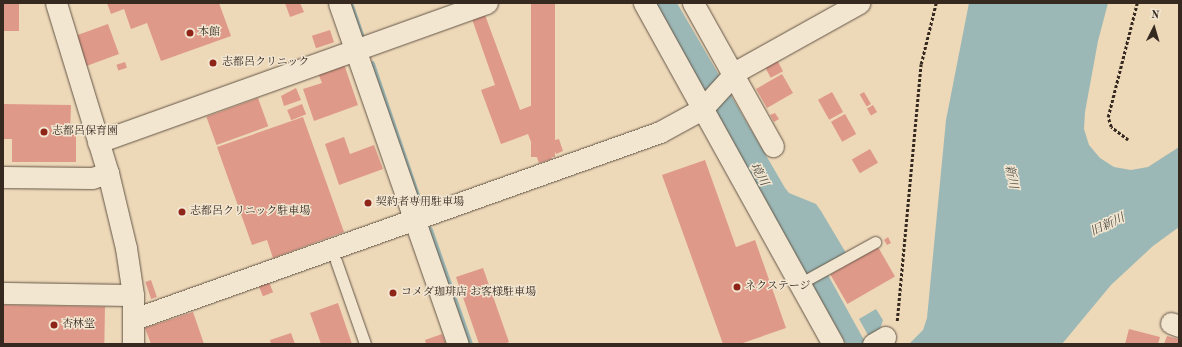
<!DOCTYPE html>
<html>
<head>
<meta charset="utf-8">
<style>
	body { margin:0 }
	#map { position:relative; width:1182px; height:347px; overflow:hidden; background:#edd8b8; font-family:"Old Standard TT","Noto Serif JP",serif }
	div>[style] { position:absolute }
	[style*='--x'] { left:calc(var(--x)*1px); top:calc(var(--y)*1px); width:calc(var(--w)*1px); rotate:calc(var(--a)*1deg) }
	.water>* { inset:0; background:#9bb8b6 }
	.stream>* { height:6px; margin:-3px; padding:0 3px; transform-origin:3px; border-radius:3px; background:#9bb8b6 }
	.building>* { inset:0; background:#df9989; transform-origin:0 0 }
	.path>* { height:2.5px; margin-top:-1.25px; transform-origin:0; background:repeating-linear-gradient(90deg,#352920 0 3px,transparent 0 5px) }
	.roads { filter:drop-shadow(0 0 1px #635546) drop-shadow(0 0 1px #635546) }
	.lane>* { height:11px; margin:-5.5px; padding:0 5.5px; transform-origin:5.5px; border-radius:5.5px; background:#f3e6d1 }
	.street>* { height:21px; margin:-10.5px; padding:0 10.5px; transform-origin:10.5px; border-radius:10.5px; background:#f3e6d1 }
	.dots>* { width:11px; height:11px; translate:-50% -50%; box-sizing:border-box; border:2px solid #f3e6d1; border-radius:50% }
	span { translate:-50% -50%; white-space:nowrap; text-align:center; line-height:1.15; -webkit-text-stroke:3px #f3e6d1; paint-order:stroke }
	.poi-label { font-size:11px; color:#352920 }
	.left { translate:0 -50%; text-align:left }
	.water-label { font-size:12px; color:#4e4d46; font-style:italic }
	.frame { position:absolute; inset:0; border:4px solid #352920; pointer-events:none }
	.north { position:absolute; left:1134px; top:8px; width:40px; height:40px; -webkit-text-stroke:3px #f3e6d1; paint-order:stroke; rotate:5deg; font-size:11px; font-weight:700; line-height:16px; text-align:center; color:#352920 }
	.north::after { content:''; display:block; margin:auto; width:14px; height:18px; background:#352920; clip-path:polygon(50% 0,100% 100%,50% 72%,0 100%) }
</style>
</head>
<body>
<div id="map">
	<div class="water">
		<div style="clip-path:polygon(651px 3px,677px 3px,785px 188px,789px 193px,816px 204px,821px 211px,846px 253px,823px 266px,864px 340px,878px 344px,846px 344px)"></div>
		<div style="clip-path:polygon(969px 3px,1108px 3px,1098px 41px,1085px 112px,1084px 129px,1089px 145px,1100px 158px,1114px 167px,1131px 170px,1148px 167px,1179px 147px,1179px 227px,1153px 246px,1111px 285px,1062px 344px,909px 344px,923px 330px,927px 318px,946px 120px)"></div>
		<div style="clip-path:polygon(876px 309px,883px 320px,879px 332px,869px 337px,859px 319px)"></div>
	</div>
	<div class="stream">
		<div style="--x:350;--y:3;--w:37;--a:71"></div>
		<div style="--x:372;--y:64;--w:145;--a:71.1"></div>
		<div style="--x:430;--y:230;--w:121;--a:70.7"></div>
	</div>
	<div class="building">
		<div style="left:3px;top:3px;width:16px;height:28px"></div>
		<div style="clip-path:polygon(107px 3px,219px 3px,231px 36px,161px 61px,147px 23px,131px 29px,124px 9px,111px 14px)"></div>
		<div style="clip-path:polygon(285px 3px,300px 3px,304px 12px,290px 17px)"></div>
		<div style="left:531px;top:3px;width:24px;height:154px"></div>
		<div style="clip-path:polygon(485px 15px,520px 110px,533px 105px,552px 159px,539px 163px,528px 134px,501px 144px,481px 90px,495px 85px,472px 19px)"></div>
		<div style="left:108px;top:24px;width:32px;height:36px;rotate:70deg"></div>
		<div style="left:330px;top:30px;width:13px;height:19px;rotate:72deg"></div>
		<div style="left:776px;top:58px;width:15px;height:14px;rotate:62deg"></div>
		<div style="left:125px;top:62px;width:6px;height:9px;rotate:72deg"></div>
		<div style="clip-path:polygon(344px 64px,358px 105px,314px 121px,303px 89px,322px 83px,318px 73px)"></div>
		<div style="left:782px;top:74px;width:22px;height:30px;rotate:60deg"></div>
		<div style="clip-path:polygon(296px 88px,301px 100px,284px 106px,281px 96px)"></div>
		<div style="left:832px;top:92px;width:23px;height:16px;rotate:61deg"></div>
		<div style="left:864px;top:92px;width:14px;height:5px;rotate:60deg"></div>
		<div style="left:258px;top:98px;width:30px;height:55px;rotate:70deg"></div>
		<div style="clip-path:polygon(3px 104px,71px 105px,70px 134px,76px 135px,76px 162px,12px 162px,12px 139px,3px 139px)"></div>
		<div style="left:302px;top:104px;width:11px;height:16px;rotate:68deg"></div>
		<div style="left:873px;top:105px;width:8px;height:7px;rotate:60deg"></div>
		<div style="clip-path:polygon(775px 113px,779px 119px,774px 122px,770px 115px)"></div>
		<div style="left:845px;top:114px;width:23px;height:16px;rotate:61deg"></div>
		<div style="clip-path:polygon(303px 117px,344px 232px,273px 258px,267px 240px,252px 245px,217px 147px)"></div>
		<div style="clip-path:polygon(344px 137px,350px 154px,374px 145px,383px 169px,339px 185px,325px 144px)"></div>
		<div style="clip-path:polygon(559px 139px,563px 151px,556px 154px,551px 141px)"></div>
		<div style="left:870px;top:149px;width:16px;height:21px;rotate:60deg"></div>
		<div style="clip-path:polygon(705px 160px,736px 247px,755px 240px,786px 328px,740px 344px,723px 344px,662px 175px)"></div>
		<div style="clip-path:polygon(888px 237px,891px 243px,887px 245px,884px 240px)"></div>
		<div style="left:878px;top:247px;width:34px;height:55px;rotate:60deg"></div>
		<div style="clip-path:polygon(483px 268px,509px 342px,504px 344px,479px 344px,456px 277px)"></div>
		<div style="left:151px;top:280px;width:18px;height:6px;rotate:71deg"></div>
		<div style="left:269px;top:282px;width:11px;height:11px;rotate:68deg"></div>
		<div style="clip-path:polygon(338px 303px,352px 344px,321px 344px,310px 313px)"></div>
		<div style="left:3px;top:305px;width:102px;height:39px;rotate:1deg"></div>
		<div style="clip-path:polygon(193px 312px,204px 344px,151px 344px,145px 328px)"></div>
		<div style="clip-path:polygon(1129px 329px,1160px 337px,1158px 344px,1125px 344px)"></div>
		<div style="clip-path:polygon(291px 333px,295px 344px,271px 344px,270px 340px)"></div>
		<div style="clip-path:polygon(442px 334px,446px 344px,426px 344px,425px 340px)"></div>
		<div style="clip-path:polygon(1167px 336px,1179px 339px,1179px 344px,1164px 344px)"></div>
	</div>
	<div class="path">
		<div style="--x:1128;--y:140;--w:21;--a:-143"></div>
		<div style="--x:1111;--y:127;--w:10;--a:-107"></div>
		<div style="--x:1108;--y:117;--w:118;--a:-75.7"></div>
		<div style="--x:897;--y:321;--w:258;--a:-84.7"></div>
		<div style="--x:921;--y:64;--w:63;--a:-76.2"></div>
	</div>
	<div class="roads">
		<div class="lane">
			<div style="--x:336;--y:261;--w:88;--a:70.7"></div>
			<div style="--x:799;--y:284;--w:87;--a:-28.9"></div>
		</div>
		<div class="street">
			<div style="--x:56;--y:3;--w:178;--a:73"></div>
			<div style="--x:108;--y:173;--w:77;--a:76.5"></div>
			<div style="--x:126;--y:248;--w:48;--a:81.5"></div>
			<div style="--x:133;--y:295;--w:49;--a:90"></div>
			<div style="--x:339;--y:3;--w:361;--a:70.8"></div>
			<div style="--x:644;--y:3;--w:390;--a:61"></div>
			<div style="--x:693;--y:3;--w:164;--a:60.8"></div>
			<div style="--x:98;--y:142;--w:413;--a:-19.7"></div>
			<div style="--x:3;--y:177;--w:89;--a:0.6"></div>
			<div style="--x:92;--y:178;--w:17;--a:-17"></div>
			<div style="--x:3;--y:293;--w:130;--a:0.9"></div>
			<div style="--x:134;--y:319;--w:558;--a:-19.57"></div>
			<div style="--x:660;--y:132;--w:48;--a:-28.7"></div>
			<div style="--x:702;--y:109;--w:52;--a:-47.4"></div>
			<div style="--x:737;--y:71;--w:140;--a:-29.1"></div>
			<div style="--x:1171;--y:323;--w:9;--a:21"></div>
			<div style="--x:873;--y:344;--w:14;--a:-30"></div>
		</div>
	</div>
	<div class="dots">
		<div style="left:190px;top:33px;background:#8f2418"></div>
		<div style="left:213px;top:63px;background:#8f2418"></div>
		<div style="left:44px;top:132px;background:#8f2418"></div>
		<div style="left:368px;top:203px;background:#8f2418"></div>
		<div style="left:182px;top:212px;background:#8f2418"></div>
		<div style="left:737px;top:287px;background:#8f2418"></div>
		<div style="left:393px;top:293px;background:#8f2418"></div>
		<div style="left:54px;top:325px;background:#8f2418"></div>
	</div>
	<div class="poi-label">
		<span class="left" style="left:198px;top:33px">本館</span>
		<span class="left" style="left:222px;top:63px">志都呂クリニック</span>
		<span class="left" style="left:52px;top:132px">志都呂保育園</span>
		<span class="left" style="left:376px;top:203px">契約者専用駐車場</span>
		<span class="left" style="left:190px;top:212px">志都呂クリニック駐車場</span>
		<span class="left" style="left:745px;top:287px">ネクステージ</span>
		<span class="left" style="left:401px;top:293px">コメダ珈琲店 お客様駐車場</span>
		<span class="left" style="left:62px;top:325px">杏林堂</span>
	</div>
	<div class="water-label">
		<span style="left:758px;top:175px;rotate:61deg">境川</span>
		<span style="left:1010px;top:177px;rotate:80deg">新川</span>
		<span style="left:1108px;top:226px;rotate:-25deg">旧新川</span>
	</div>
	<div class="frame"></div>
	<div class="north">N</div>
</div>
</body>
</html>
